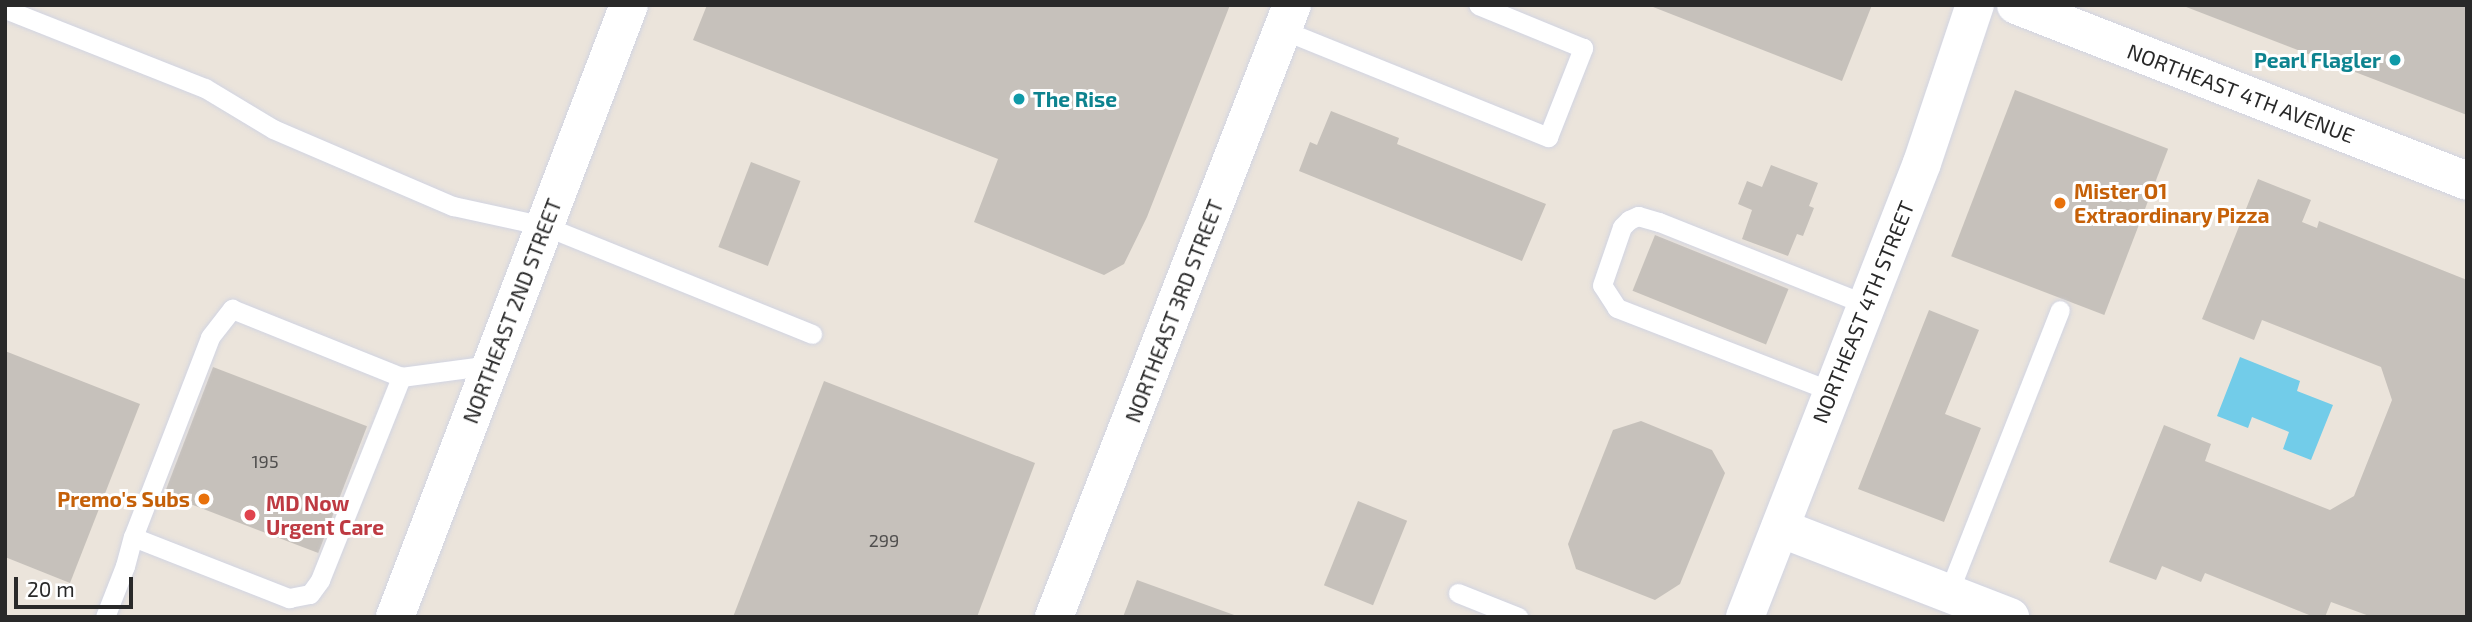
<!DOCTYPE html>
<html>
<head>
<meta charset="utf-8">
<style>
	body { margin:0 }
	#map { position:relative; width:2472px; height:622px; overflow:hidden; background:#ebe4db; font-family:"Exo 2",sans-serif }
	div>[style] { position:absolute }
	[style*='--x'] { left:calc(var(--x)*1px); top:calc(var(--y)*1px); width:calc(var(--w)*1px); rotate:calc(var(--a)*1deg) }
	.water>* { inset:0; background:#72cce9 }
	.building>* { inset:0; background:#c6c1bb; transform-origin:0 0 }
	.roads { filter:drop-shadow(0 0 2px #d1d4e2) drop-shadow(0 0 2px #d1d4e2) }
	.lane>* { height:19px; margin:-9.5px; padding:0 9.5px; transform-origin:9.5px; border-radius:9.5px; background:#fff }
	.street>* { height:38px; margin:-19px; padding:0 19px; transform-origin:19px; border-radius:19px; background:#fff }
	.secondary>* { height:38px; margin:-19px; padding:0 19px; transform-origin:19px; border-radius:19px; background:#fff }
	.dots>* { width:19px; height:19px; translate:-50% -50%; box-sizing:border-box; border:4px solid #fff; border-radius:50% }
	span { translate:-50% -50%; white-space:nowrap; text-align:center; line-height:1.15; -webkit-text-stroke:6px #fff; paint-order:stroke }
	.number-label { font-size:18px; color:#504f4e }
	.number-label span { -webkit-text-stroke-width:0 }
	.culture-label { font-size:21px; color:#0d838f; font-weight:700 }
	.right { translate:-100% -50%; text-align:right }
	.left { translate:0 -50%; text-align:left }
	.street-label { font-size:21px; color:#292929 }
	.food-label { font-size:21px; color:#c56008; font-weight:700 }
	.health-label { font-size:21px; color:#be3a42; font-weight:700 }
	.frame { position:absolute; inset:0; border:7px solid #292929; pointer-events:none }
	.scale { position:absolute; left:14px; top:577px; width:119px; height:32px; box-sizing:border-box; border:4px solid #292929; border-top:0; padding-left:9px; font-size:21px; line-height:24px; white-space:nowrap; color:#292929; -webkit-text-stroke:5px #fff; paint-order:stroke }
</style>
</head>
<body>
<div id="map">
	<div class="water">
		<div style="clip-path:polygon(2240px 357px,2300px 381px,2297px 391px,2333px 405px,2311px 460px,2283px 449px,2289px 432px,2252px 417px,2248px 428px,2217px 416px)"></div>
	</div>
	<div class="building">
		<div style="clip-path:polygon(707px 5px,1230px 5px,1147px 217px,1124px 264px,1104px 275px,974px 222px,998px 159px,693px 40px)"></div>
		<div style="clip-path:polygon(1648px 5px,1872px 5px,1842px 81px)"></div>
		<div style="clip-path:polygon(2181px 5px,2467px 5px,2467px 115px)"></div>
		<div style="left:2015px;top:90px;width:164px;height:178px;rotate:21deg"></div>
		<div style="clip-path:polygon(1331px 111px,1399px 138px,1397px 144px,1546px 204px,1522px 261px,1299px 171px,1310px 142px,1317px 145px)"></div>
		<div style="left:751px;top:162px;width:53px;height:91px;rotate:21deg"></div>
		<div style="clip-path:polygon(1771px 165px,1818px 183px,1809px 206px,1814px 208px,1803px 236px,1797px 234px,1788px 256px,1742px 239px,1752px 210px,1738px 204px,1747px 181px,1762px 187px)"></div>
		<div style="clip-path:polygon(2258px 179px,2311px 200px,2302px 222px,2317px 228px,2319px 221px,2467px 280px,2467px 617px,2372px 617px,2331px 602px,2325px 617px,2314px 617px,2205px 573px,2201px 582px,2162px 566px,2156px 580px,2109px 562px,2164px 425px,2211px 444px,2205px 461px,2330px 510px,2354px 496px,2392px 400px,2381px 367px,2262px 320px,2254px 340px,2202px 319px)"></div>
		<div style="left:1655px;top:235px;width:144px;height:60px;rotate:22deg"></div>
		<div style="clip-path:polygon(1929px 310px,1979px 330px,1945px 414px,1981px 428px,1944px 522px,1858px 489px)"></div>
		<div style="clip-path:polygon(5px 351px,140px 404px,70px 583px,5px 557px)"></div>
		<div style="left:213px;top:367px;width:165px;height:136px;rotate:21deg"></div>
		<div style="clip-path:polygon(824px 381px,1035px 463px,977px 617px,733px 617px)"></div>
		<div style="clip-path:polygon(1641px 421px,1712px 450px,1725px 473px,1680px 584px,1655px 600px,1576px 569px,1568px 544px,1613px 430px)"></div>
		<div style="left:1358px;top:501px;width:53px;height:91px;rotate:22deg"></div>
		<div style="clip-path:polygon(1137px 580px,1237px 616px,1237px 617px,1123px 617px)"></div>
	</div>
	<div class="roads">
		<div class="lane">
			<div style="--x:5;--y:9;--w:215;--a:21.6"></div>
			<div style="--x:205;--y:88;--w:79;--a:31.1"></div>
			<div style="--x:273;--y:129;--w:196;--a:23.2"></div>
			<div style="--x:453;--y:206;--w:94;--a:12.3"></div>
			<div style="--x:545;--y:226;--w:288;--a:22"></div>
			<div style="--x:1283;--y:30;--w:286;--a:22"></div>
			<div style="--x:1548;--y:137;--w:96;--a:-68.5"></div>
			<div style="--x:1583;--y:48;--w:113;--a:-157.7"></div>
			<div style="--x:1831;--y:391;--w:230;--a:-158.8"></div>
			<div style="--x:1617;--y:308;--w:27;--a:-123"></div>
			<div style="--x:1602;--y:285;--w:61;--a:-71"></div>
			<div style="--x:1622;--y:227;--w:10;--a:-45"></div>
			<div style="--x:1629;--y:220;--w:10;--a:-24"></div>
			<div style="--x:1638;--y:216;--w:22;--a:16"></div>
			<div style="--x:1659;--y:222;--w:222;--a:21.7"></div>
			<div style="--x:133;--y:537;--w:214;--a:-68.9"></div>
			<div style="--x:210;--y:337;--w:36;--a:-52"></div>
			<div style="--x:232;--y:309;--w:182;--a:21.9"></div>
			<div style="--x:401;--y:377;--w:91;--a:-7.6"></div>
			<div style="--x:1458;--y:593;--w:65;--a:21.8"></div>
			<div style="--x:1948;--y:594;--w:305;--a:-68.5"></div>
			<div style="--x:105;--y:617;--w:55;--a:-68.6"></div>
			<div style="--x:125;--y:566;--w:30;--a:-75"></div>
			<div style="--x:133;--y:537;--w:168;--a:21.4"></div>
			<div style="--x:289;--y:598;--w:21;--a:-11"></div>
			<div style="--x:310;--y:594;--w:17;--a:-54"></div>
			<div style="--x:320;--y:580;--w:219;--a:-68.2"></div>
		</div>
		<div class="street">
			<div style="--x:2016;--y:5;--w:484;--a:21.3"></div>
			<div style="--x:1780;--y:528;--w:247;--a:21.2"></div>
			<div style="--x:395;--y:617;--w:655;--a:-69.08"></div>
			<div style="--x:1054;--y:617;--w:657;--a:-68.75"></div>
		</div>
		<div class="secondary">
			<div style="--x:1745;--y:617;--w:487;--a:-68.7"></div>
			<div style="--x:1922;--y:163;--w:167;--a:-71.5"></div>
		</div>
	</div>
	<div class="dots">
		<div style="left:2395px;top:60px;background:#0f9aa8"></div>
		<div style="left:1019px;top:99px;background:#0f9aa8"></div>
		<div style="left:2060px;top:203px;background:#e8710a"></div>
		<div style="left:204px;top:499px;background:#e8710a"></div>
		<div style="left:250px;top:515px;background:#e0444e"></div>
	</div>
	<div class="number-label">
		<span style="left:265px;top:461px">195</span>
		<span style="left:884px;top:540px">299</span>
	</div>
	<div class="culture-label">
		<span class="right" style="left:2381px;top:60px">Pearl Flagler</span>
		<span class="left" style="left:1033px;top:99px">The Rise</span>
	</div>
	<div class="street-label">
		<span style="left:2241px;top:93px;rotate:21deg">NORTHEAST 4TH AVENUE</span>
		<span style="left:512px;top:311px;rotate:-69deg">NORTHEAST 2ND STREET</span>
		<span style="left:1174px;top:311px;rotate:-69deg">NORTHEAST 3RD STREET</span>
		<span style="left:1863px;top:312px;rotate:-68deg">NORTHEAST 4TH STREET</span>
	</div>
	<div class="food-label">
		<span class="left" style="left:2074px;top:203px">Mister O1<br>Extraordinary Pizza</span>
		<span class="right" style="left:190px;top:499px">Premo's Subs</span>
	</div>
	<div class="health-label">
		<span class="left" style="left:266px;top:515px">MD Now<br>Urgent Care</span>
	</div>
	<div class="frame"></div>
	<div class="scale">20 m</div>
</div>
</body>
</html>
